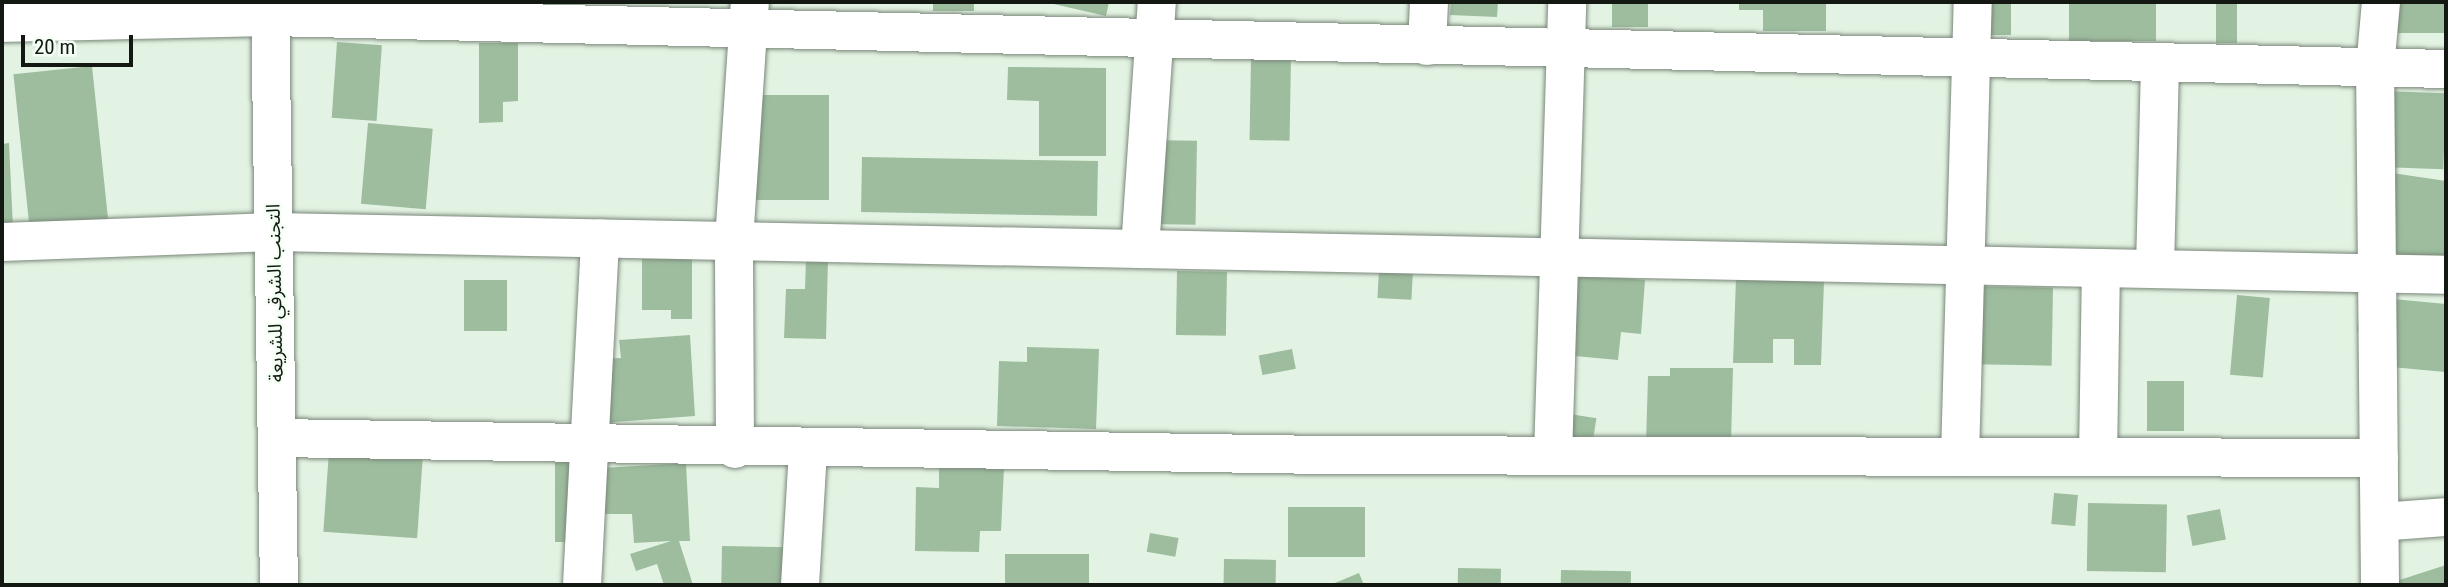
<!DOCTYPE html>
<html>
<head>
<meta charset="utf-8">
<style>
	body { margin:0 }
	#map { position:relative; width:2448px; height:587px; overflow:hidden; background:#e3f3e3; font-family:"Roboto Condensed","Noto Sans Arabic",sans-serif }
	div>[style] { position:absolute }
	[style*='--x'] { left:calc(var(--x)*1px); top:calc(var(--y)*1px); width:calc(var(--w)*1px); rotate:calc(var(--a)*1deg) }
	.building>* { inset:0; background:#9dbd9e; transform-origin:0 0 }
	.roads { filter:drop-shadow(0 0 2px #7a877a) drop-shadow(0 0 2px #7a877a) }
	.street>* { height:38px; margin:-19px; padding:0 19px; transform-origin:19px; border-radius:19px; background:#fff }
	.primary>* { height:38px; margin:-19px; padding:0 19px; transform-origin:19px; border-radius:19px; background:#fff }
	span { translate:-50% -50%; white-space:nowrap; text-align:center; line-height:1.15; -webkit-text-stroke:5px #f3fff3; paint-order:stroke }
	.street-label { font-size:19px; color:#131813 }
	.frame { position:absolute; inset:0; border:4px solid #131813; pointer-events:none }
	.scale { position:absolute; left:21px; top:35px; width:112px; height:32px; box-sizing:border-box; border:4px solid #131813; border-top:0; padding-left:9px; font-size:21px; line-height:24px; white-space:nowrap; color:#131813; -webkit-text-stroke:5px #f3fff3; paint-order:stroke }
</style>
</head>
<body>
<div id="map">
	<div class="building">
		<div style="left:933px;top:2px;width:41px;height:9px"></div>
		<div style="clip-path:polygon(1045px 2px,1109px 2px,1106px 16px)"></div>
		<div style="clip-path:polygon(1451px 2px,1498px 2px,1497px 17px,1450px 15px)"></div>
		<div style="left:1612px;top:2px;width:36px;height:25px"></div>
		<div style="clip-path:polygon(1739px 2px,1826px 2px,1826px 31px,1763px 31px,1763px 10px,1739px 10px)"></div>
		<div style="left:1964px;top:2px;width:47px;height:33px"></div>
		<div style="left:2069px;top:2px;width:87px;height:39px"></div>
		<div style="left:2216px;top:2px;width:21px;height:41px"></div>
		<div style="left:2380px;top:2px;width:66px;height:31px"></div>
		<div style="left:337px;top:42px;width:45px;height:76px;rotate:4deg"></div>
		<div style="clip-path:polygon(479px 43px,518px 43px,518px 101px,503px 102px,503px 122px,479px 123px)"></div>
		<div style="left:1251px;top:57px;width:40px;height:83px;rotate:1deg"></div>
		<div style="left:92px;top:66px;width:157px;height:79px;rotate:84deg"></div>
		<div style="clip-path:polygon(1008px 67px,1106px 68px,1106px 156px,1039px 156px,1039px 101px,1007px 100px)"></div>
		<div style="left:2383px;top:91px;width:63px;height:76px;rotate:2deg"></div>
		<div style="left:755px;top:95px;width:74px;height:105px"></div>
		<div style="left:368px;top:123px;width:65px;height:81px;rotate:5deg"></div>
		<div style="left:1147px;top:140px;width:50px;height:84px;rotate:1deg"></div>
		<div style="clip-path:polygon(9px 143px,13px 228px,2px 228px,2px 144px)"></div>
		<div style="left:862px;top:157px;width:236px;height:55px;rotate:1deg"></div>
		<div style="clip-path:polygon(2372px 170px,2446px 181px,2446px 256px,2370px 255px)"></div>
		<div style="clip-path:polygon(806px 257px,828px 258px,826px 339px,784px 338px,786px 289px,805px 289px)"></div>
		<div style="clip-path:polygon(642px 259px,692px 259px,692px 319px,671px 319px,671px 310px,642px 310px)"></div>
		<div style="left:1379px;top:269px;width:34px;height:29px;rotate:3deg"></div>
		<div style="left:1177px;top:271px;width:50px;height:64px;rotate:1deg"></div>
		<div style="clip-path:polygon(1571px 274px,1645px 280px,1641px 334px,1621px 332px,1618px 360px,1564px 355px)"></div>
		<div style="clip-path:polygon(1736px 278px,1824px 281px,1821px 365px,1794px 365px,1794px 339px,1773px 339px,1773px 363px,1733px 363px)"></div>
		<div style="left:464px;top:280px;width:43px;height:51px"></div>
		<div style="left:1956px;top:286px;width:97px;height:78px;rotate:1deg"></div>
		<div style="left:2237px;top:295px;width:33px;height:80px;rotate:5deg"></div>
		<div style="clip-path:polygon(2361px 296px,2446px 304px,2445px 372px,2370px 365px,2373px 332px,2357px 331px)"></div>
		<div style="clip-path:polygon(690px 335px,695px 416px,601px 423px,597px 359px,621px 358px,619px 340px)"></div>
		<div style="clip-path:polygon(1027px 347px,1099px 349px,1096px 429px,997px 426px,999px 361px,1027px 362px)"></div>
		<div style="left:1292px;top:349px;width:20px;height:34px;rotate:79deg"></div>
		<div style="clip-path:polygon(1670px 368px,1733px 368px,1731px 444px,1646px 443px,1648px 376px,1670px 376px)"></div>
		<div style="left:2184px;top:381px;width:50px;height:37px;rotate:90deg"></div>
		<div style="left:1551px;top:411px;width:46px;height:26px;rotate:9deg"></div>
		<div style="left:329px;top:451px;width:94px;height:81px;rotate:4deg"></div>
		<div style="left:555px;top:458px;width:39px;height:84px"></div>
		<div style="clip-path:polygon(686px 463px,690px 541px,679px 541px,693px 585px,664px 585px,657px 564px,636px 571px,630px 554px,671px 541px,634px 543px,632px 514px,604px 514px,602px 468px)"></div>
		<div style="clip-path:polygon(939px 466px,1004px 468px,1001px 531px,980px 531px,979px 552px,915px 551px,916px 487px,939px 488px)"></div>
		<div style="left:2054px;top:493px;width:24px;height:31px;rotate:5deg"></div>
		<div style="left:2088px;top:503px;width:79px;height:68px;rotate:1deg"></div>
		<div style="left:1288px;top:507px;width:77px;height:50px"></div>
		<div style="left:2220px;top:509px;width:31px;height:34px;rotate:79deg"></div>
		<div style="left:1150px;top:533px;width:29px;height:19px;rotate:10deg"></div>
		<div style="left:722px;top:546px;width:97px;height:39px;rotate:1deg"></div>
		<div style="left:1005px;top:554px;width:84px;height:31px"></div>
		<div style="left:1224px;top:559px;width:52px;height:26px;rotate:1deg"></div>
		<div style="clip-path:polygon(2446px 565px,2446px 585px,2384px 585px)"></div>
		<div style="left:1458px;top:568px;width:43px;height:17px;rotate:1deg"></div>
		<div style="left:1561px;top:570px;width:70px;height:15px;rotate:1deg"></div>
		<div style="clip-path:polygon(1359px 573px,1364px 585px,1330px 585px)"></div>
	</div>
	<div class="roads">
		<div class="street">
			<div style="--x:2;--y:23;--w:269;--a:-1.3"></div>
			<div style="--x:271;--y:17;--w:2176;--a:1.37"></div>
			<div style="--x:1427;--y:46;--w:44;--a:-87.4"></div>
			<div style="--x:2;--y:242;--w:272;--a:-2.1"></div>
			<div style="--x:274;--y:232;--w:2172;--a:1.13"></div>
			<div style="--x:1140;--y:249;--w:248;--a:-86.1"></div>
			<div style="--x:2155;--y:269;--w:204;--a:-88.6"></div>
			<div style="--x:277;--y:438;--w:1047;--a:0.93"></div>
			<div style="--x:1324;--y:455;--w:1055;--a:0.16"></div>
			<div style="--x:735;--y:449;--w:208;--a:-90.3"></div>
			<div style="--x:734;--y:241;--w:240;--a:-86.2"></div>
			<div style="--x:1553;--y:456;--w:454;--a:-88.2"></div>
			<div style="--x:1960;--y:457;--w:455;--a:-88.4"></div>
			<div style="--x:2098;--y:457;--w:189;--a:-89.1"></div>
			<div style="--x:2380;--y:522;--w:66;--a:-4.3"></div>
			<div style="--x:582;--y:585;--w:347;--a:-87"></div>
			<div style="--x:800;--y:585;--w:135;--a:-86.6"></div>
			<div style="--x:2380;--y:585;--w:517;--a:-90.55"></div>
			<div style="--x:2375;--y:68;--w:66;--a:-84.8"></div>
		</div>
		<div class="primary">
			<div style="--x:270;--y:2;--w:583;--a:89.12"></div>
		</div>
	</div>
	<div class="street-label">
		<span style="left:275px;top:293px;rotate:-91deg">التجنب الشرقي للشريعة</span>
	</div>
	<div class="frame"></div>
	<div class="scale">20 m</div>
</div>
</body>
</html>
